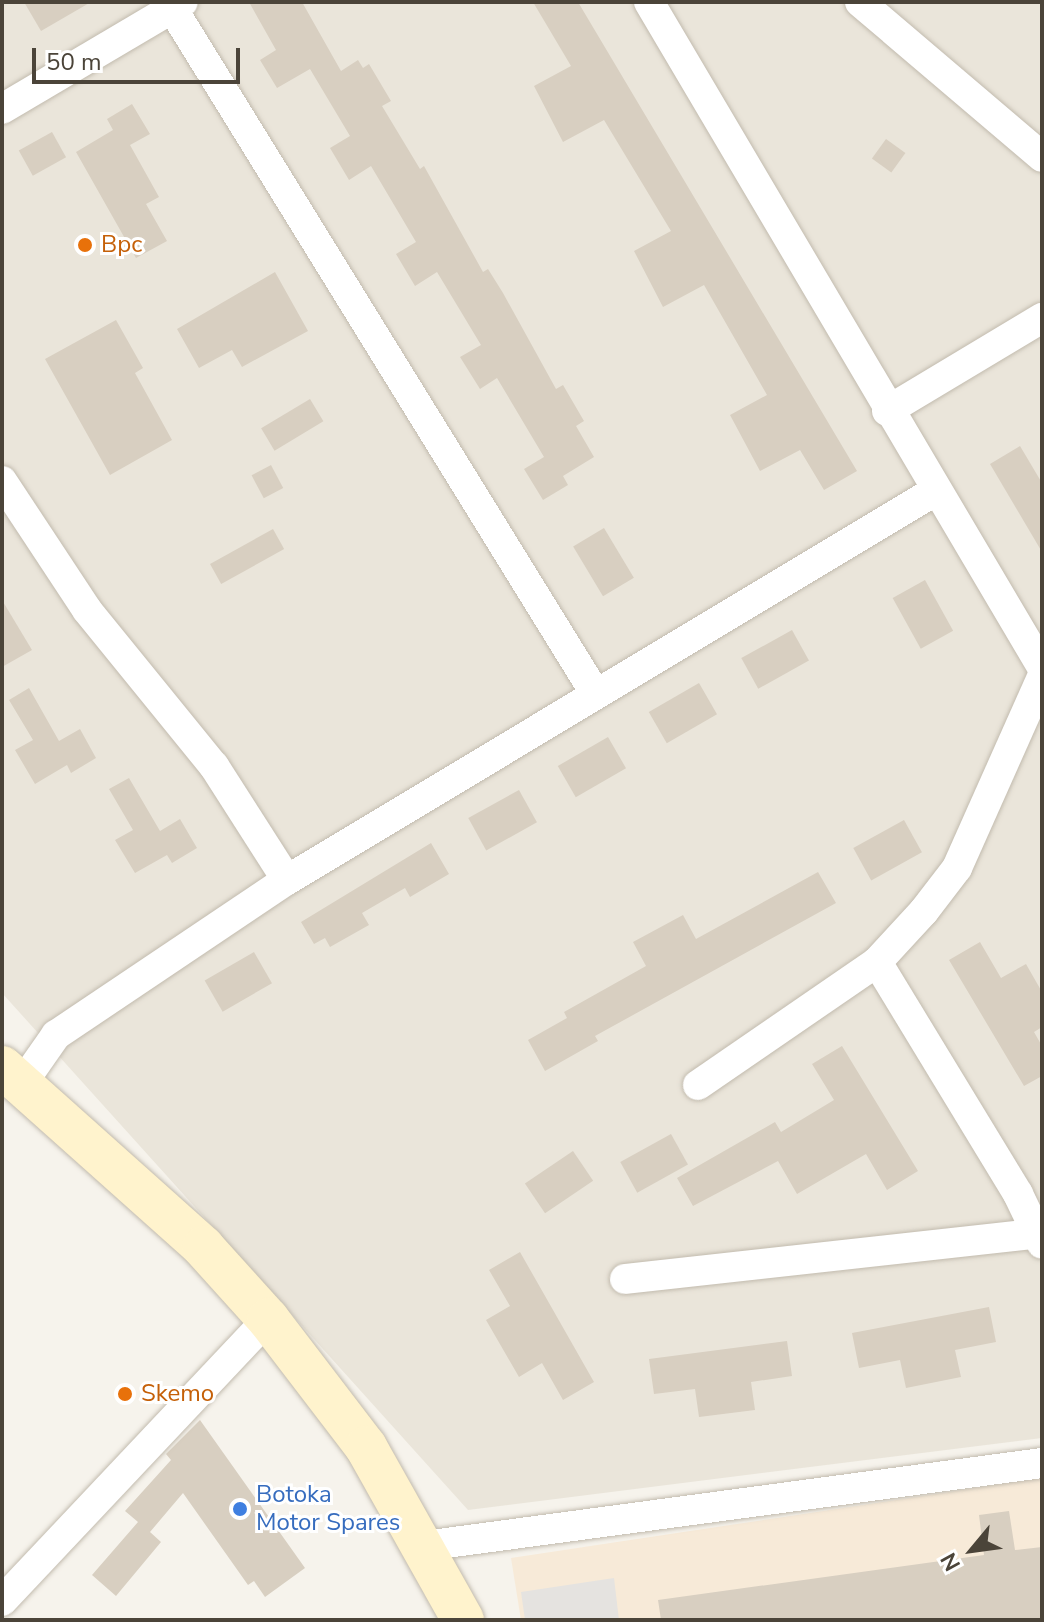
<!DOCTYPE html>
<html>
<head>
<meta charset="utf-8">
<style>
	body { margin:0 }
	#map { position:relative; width:1044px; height:1622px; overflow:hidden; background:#f6f3ec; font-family:"Nunito Sans",sans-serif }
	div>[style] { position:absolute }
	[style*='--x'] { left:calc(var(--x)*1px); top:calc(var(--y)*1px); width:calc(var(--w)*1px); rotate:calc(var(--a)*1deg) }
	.residential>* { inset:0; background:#eae5da }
	.commercial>* { inset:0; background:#f7ead8 }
	.parking>* { inset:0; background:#e5e3e0 }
	.building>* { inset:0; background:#d8cfc1; transform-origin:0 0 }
	.roads { filter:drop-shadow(0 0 2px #c2bbae) drop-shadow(0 0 2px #c2bbae) }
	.street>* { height:30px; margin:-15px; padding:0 15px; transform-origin:15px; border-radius:15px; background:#fff }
	.secondary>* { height:42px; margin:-21px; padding:0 21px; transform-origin:21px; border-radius:21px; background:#fff3cd }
	.dots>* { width:22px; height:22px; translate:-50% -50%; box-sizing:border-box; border:4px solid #fff; border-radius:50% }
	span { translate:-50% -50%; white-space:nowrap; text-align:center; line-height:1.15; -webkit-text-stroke:6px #fff; paint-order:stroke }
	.food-label { font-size:24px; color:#c56008 }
	.left { translate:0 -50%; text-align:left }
	.shop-label { font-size:24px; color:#366cbe }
	.frame { position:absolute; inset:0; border:4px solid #4b4439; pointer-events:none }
	.north { position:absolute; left:932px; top:1510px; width:80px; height:80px; -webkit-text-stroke:6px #fff; paint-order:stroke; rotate:241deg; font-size:22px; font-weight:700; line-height:32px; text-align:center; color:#4b4439 }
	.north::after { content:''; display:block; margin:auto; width:28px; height:36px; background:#4b4439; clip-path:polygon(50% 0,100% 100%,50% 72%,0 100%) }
	.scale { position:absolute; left:32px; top:48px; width:208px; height:36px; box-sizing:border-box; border:4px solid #4b4439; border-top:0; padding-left:10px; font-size:24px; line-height:28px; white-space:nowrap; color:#4b4439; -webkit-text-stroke:6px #fff; paint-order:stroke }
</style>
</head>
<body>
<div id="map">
	<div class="residential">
		<div style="clip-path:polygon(2px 2px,1042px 2px,1042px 1438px,468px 1510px,2px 993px)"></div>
	</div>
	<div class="commercial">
		<div style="clip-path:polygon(1042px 1478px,1042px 1620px,521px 1620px,511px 1558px)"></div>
	</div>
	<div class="parking">
		<div style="clip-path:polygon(614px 1578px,619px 1620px,525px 1620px,521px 1592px)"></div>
	</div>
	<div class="building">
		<div style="clip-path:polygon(24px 2px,91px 2px,41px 31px)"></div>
		<div style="clip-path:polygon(249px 2px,302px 2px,341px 71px,358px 60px,363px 68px,369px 64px,391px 101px,382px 106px,420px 169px,424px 166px,483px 272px,488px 269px,503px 293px,556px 389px,563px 385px,584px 421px,576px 426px,594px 457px,563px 476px,568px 485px,543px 500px,524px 469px,544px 457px,497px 378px,480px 389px,460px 357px,481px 345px,437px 272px,415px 286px,396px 254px,416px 242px,371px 166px,349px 180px,330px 148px,350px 136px,310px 69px,277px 88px,260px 60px,276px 50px)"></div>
		<div style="clip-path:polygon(533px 2px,578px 2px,857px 471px,824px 490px,800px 450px,760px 471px,730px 415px,767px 395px,704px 285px,663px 307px,634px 251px,671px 231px,604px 120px,563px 142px,534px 86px,571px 66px)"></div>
		<div style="clip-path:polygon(132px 104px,150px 134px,130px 145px,159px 197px,146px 204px,167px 241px,136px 258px,76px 152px,113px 130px,107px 119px)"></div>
		<div style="left:52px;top:132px;width:29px;height:38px;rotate:61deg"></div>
		<div style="left:886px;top:139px;width:24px;height:24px;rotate:36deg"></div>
		<div style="clip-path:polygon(275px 272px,308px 331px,242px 367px,232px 350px,199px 368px,177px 329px)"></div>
		<div style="clip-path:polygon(116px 320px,143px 368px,135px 373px,172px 440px,110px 475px,45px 359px)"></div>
		<div style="left:310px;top:399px;width:26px;height:57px;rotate:59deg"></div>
		<div style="clip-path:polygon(1020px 446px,1042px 483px,1042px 552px,990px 464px)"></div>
		<div style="left:271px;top:465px;width:26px;height:22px;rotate:62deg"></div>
		<div style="left:604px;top:528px;width:58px;height:36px;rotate:59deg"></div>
		<div style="left:273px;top:529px;width:23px;height:72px;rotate:61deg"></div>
		<div style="left:925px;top:580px;width:58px;height:37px;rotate:61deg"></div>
		<div style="clip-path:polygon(2px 600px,32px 650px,2px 667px)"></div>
		<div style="left:792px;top:630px;width:35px;height:58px;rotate:61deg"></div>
		<div style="left:699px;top:683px;width:36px;height:58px;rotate:60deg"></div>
		<div style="clip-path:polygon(29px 688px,59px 741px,80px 729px,96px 758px,71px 773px,67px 765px,35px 784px,15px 750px,33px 740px,9px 700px)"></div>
		<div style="left:608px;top:737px;width:36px;height:58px;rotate:60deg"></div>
		<div style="clip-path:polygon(129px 778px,160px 831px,180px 819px,197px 848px,172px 863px,167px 855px,135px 873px,115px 840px,133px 830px,109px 789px)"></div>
		<div style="left:519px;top:790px;width:37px;height:58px;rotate:61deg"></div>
		<div style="left:904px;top:820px;width:37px;height:58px;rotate:61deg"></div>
		<div style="clip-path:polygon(431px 843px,449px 874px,410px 897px,405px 888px,362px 913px,369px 925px,330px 947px,325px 938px,314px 944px,301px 922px)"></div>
		<div style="clip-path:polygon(818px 872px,836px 903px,595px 1036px,598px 1041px,545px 1071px,528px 1040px,567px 1018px,564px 1012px,646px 966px,633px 942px,683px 915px,696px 939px)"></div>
		<div style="clip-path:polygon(980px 942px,1001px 978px,1026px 964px,1042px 992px,1042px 1027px,1034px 1032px,1042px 1046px,1042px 1076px,1024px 1086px,949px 960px)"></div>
		<div style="left:254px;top:952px;width:36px;height:57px;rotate:60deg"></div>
		<div style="clip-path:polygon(842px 1046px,918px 1171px,887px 1190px,866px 1154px,797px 1194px,778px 1161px,693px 1206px,677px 1178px,775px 1122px,781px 1132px,834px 1100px,812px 1064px)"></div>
		<div style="left:671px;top:1134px;width:35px;height:58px;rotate:61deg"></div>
		<div style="left:573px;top:1151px;width:36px;height:58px;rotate:56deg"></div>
		<div style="clip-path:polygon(520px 1252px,594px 1382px,563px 1400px,542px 1363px,519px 1377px,486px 1320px,510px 1306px,489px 1270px)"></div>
		<div style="clip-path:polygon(989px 1307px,996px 1342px,955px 1350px,961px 1377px,906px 1388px,900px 1360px,859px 1368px,852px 1333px)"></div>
		<div style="clip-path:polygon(787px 1341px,792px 1376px,751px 1382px,755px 1410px,699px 1417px,695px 1389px,654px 1394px,649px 1359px)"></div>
		<div style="clip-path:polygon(200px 1420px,305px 1568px,265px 1597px,254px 1581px,248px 1585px,183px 1493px,150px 1532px,161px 1542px,116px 1596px,92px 1575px,138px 1522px,125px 1511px,171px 1460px,166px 1454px)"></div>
		<div style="clip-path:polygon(1009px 1511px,1015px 1550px,1042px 1547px,1042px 1620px,661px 1620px,658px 1600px,984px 1555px,979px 1515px)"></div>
	</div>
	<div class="roads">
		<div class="street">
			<div style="--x:649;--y:2;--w:772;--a:59.42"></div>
			<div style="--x:860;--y:2;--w:239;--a:40.4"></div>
			<div style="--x:172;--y:8;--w:805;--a:58.3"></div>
			<div style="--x:2;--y:109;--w:210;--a:-30.6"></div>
			<div style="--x:887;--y:411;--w:181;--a:-31"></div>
			<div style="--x:2;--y:481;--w:154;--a:56.6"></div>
			<div style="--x:87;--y:610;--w:201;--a:50.9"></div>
			<div style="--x:214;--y:766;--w:135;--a:57.4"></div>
			<div style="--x:877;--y:962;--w:271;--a:58.7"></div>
			<div style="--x:1018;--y:1194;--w:55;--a:64.4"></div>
			<div style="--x:21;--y:1085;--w:61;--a:-55"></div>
			<div style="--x:56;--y:1035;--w:278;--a:-33.9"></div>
			<div style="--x:287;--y:880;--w:756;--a:-30.98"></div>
			<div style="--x:698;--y:1085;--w:217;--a:-34.5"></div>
			<div style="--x:877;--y:962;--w:69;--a:-47.3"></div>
			<div style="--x:924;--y:911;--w:54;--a:-52.5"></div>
			<div style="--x:957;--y:868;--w:209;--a:-66"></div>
			<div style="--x:625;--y:1279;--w:417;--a:-6.3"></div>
			<div style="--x:424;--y:1546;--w:624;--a:-7.65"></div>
			<div style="--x:2;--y:1601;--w:388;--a:-46.7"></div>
		</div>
		<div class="secondary">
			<div style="--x:2;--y:1067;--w:270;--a:41.8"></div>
			<div style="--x:203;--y:1247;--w:97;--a:47.9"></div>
			<div style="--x:268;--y:1319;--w:161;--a:52.6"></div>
			<div style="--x:366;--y:1447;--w:198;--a:60.7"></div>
		</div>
	</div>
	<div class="dots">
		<div style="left:85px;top:245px;background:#e8710a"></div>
		<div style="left:125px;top:1394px;background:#e8710a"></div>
		<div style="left:240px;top:1509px;background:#3f7fe0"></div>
	</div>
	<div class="food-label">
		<span class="left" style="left:101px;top:245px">Bpc</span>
		<span class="left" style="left:141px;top:1394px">Skemo</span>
	</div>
	<div class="shop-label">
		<span class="left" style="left:256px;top:1509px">Botoka<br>Motor Spares</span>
	</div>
	<div class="frame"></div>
	<div class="north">N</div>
	<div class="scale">50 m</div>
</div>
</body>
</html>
